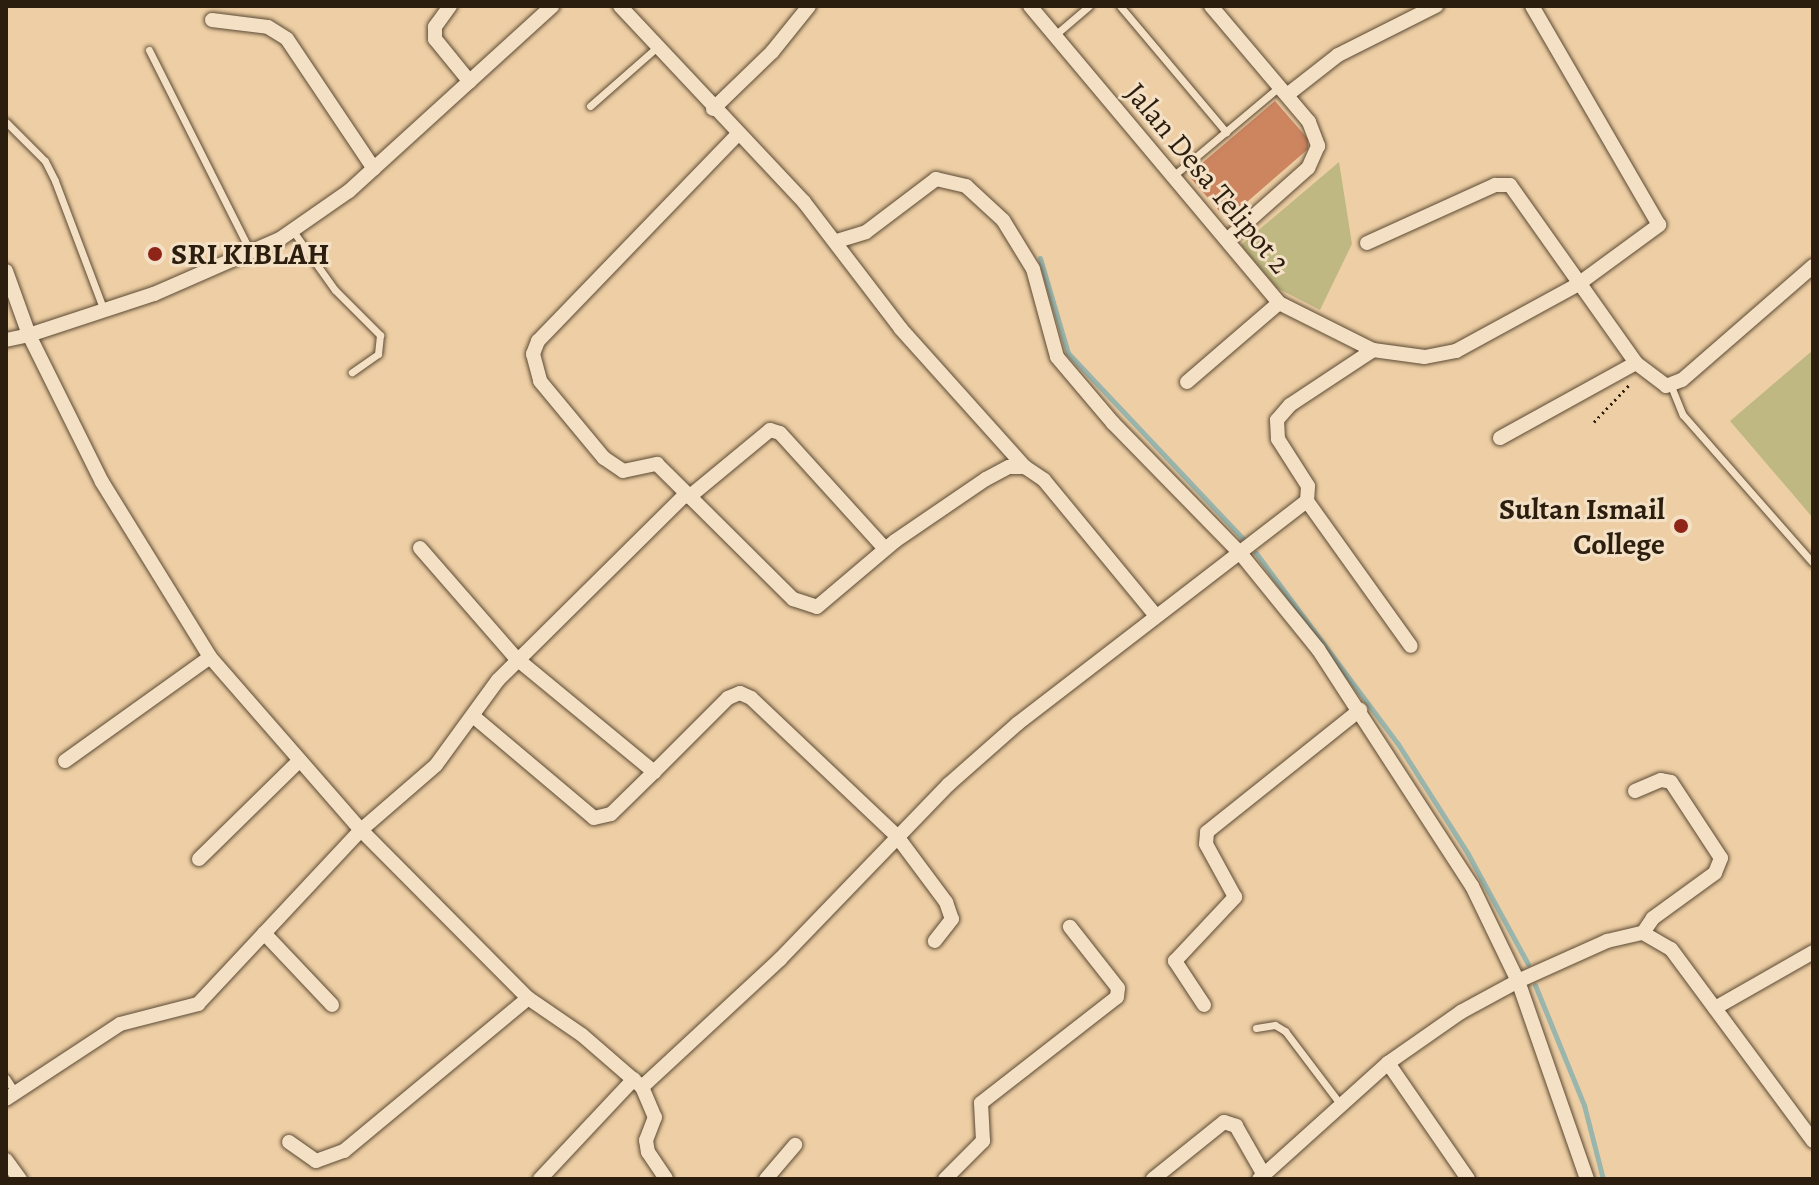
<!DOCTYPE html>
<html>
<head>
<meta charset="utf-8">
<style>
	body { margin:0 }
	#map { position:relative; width:1819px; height:1185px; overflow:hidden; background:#eecfa5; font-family:Alegreya,serif }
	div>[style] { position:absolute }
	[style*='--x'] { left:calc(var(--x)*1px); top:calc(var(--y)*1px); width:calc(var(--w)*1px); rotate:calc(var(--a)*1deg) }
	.green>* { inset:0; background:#bfb882 }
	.stream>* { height:5px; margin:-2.5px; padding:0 2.5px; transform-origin:2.5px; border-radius:2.5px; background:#9ab5ac }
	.building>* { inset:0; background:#cd8560 }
	.path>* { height:3px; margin-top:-1.5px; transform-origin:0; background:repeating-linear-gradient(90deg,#2b1e0f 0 2px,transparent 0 6px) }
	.roads { filter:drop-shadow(0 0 2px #5c4a34) drop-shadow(0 0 2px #5c4a34) }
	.lane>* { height:7px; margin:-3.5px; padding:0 3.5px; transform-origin:3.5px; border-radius:3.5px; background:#f4e0c4 }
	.street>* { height:14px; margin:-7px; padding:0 7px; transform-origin:7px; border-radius:7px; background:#f4e0c4 }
	.dots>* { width:22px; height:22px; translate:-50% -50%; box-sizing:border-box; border:4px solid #f4e0c4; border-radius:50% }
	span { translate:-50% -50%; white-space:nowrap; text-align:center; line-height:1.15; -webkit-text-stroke:6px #f4e0c4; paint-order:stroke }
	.street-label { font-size:30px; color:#2b1e0f }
	.poi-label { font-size:30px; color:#2b1e0f; font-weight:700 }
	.left { translate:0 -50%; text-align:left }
	.right { translate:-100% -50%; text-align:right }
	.frame { position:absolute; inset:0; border:8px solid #2b1e0f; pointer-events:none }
</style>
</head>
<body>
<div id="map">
	<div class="green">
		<div style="clip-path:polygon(1339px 162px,1352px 244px,1320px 310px,1277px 288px,1241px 245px)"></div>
		<div style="clip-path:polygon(1813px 350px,1813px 518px,1730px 421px)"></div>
	</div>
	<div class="stream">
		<div style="--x:1040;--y:258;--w:99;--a:73.6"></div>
		<div style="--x:1068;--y:353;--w:255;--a:46.7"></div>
		<div style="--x:1256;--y:553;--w:238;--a:53.4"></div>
		<div style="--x:1398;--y:744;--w:130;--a:57.5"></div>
		<div style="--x:1468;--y:854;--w:125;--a:61.4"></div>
		<div style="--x:1535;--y:985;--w:130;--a:67.8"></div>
		<div style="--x:1584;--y:1105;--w:76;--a:75.6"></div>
	</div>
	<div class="building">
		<div style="clip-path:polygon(1275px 101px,1308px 139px,1308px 149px,1232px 215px,1221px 213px,1188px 175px)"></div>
	</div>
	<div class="path">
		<div style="--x:1594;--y:422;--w:52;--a:-46.5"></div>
	</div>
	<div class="roads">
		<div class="lane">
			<div style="--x:1120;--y:6;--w:165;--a:49.9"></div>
			<div style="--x:1055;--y:35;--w:45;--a:-40.5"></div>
			<div style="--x:149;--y:50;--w:227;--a:63.3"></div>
			<div style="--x:590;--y:106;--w:88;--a:-41.3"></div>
			<div style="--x:6;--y:122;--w:55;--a:45"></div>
			<div style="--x:45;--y:161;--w:22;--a:63"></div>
			<div style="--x:55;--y:181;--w:139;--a:69.3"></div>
			<div style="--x:1173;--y:176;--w:138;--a:-40"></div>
			<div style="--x:293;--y:231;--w:72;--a:54.6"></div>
			<div style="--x:335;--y:290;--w:64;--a:45"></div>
			<div style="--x:380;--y:335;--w:19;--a:96"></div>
			<div style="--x:378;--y:354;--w:32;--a:145"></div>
			<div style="--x:1671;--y:386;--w:31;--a:68"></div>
			<div style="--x:1683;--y:415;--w:197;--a:48.7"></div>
			<div style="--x:1256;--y:1028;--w:19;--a:-9"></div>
			<div style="--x:1275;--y:1025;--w:12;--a:31"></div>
			<div style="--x:1285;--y:1031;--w:93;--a:52.9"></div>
			<div style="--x:6;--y:1078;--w:17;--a:57"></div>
		</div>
		<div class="street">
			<div style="--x:450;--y:6;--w:26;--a:126"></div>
			<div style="--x:435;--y:27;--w:12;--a:90"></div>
			<div style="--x:435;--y:39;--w:55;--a:50.9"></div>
			<div style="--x:620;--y:6;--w:269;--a:46.8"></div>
			<div style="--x:804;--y:202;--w:160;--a:52.6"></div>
			<div style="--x:901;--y:329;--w:186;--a:48.1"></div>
			<div style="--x:1030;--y:6;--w:388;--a:50"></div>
			<div style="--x:1279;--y:303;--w:105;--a:26.6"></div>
			<div style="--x:1373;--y:350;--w:52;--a:7.7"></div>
			<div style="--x:1425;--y:357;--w:32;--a:-11"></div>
			<div style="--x:1456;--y:351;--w:138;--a:-28.6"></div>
			<div style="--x:1577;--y:285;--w:102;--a:-36.2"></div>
			<div style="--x:1659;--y:225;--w:253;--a:-120.1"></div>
			<div style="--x:1211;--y:6;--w:152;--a:49.8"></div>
			<div style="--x:1309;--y:122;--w:26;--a:69"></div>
			<div style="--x:1318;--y:146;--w:24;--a:114"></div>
			<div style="--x:1308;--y:168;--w:108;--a:138.4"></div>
			<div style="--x:212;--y:20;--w:56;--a:7.1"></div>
			<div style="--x:268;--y:27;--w:22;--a:32"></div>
			<div style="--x:287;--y:39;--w:156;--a:56.2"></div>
			<div style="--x:1287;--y:95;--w:65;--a:-38.1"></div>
			<div style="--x:1338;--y:55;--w:110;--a:-26.6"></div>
			<div style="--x:713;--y:109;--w:82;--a:-44"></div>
			<div style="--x:772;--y:52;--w:59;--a:-51.2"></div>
			<div style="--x:738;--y:134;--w:288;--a:134"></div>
			<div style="--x:538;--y:341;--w:14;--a:111"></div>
			<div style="--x:533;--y:354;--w:28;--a:75"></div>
			<div style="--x:540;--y:381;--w:100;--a:50.3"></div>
			<div style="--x:604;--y:458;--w:23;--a:34"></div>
			<div style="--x:623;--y:471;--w:35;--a:-12"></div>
			<div style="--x:657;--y:464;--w:192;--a:44.8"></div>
			<div style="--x:793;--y:599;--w:25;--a:18"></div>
			<div style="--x:817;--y:607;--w:102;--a:-40.2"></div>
			<div style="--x:895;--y:541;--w:110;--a:-34.3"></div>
			<div style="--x:986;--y:479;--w:26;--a:-28"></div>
			<div style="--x:1009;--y:467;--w:16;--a:0"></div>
			<div style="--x:1025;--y:467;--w:23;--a:34"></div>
			<div style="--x:1044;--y:480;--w:176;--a:50.5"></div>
			<div style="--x:837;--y:241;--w:30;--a:-17"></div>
			<div style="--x:866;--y:232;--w:88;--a:-37.1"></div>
			<div style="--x:936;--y:179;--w:31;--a:13"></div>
			<div style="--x:966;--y:186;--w:50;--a:42.6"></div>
			<div style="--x:1003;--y:220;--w:57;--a:58.5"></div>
			<div style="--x:1033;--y:269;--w:91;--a:74.7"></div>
			<div style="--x:1057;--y:357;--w:87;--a:49.7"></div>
			<div style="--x:1113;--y:423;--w:183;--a:45.7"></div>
			<div style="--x:1241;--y:554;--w:122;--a:51"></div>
			<div style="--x:1318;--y:649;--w:283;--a:57"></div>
			<div style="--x:1472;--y:886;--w:106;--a:64.2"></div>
			<div style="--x:1518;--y:981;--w:65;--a:151.5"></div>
			<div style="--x:1461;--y:1012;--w:89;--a:145.1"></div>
			<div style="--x:1388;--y:1063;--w:173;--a:138"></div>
			<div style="--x:1367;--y:243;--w:141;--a:-24.4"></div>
			<div style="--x:1495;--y:185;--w:15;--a:0"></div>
			<div style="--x:1510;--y:185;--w:218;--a:54.7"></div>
			<div style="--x:1636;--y:363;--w:38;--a:37"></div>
			<div style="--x:1666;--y:386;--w:17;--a:-21"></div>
			<div style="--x:1682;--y:380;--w:174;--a:-41"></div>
			<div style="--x:6;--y:271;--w:68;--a:70.2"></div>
			<div style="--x:29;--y:335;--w:132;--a:-18.2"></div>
			<div style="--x:154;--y:294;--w:137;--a:-23.6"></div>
			<div style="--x:280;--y:239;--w:84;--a:-34.8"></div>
			<div style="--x:349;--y:191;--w:275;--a:-42.3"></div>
			<div style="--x:6;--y:340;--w:24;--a:-12"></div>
			<div style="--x:29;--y:335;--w:164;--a:63.6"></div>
			<div style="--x:102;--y:482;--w:206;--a:58.3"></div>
			<div style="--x:210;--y:657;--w:230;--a:48.9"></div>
			<div style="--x:361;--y:830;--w:99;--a:-40.9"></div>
			<div style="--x:436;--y:765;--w:105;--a:-53.9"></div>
			<div style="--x:498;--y:680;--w:264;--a:-44.7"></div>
			<div style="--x:1187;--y:382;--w:121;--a:-40.7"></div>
			<div style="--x:1500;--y:438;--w:155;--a:-28.9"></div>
			<div style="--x:689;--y:497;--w:105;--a:-39.6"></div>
			<div style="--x:770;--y:430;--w:10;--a:17"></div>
			<div style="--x:780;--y:433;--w:156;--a:47.8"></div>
			<div style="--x:1307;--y:501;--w:178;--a:54.4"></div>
			<div style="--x:420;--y:548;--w:147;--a:48.9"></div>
			<div style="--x:517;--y:659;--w:178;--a:39.5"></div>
			<div style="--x:654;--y:772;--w:105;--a:-45"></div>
			<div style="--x:728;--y:698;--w:13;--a:-23"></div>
			<div style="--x:740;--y:693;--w:12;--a:24"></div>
			<div style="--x:751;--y:698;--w:199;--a:43.4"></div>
			<div style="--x:896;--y:835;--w:84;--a:53.3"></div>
			<div style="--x:946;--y:902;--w:18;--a:71"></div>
			<div style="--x:952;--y:919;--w:28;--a:128"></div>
			<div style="--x:473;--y:716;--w:158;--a:40.1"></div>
			<div style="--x:594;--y:818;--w:17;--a:-13"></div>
			<div style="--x:611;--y:814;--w:60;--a:-44.3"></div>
			<div style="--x:65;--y:761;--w:178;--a:-35.6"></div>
			<div style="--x:1635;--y:791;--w:28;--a:-23"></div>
			<div style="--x:1661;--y:780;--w:10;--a:11"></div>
			<div style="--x:1671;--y:782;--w:91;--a:56.7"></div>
			<div style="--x:1721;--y:858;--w:16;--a:112"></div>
			<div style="--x:1715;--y:873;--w:77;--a:144"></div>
			<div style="--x:1653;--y:918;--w:18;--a:124"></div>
			<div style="--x:199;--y:859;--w:141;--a:-44.4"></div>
			<div style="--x:264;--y:933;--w:99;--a:46.6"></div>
			<div style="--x:1204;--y:1005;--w:53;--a:-123.4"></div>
			<div style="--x:1175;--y:961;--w:88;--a:-46.8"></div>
			<div style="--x:1235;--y:897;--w:60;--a:-118.7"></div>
			<div style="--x:1206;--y:844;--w:12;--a:-85"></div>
			<div style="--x:1207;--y:832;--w:196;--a:-38.6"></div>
			<div style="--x:1715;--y:1008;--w:113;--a:-29.7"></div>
			<div style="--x:1388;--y:1063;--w:141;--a:55.4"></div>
			<div style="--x:642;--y:1087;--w:188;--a:-42.8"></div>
			<div style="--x:780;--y:959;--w:243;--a:-46"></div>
			<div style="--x:949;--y:784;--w:91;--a:-41.4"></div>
			<div style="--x:1017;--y:724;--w:366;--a:-37.6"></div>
			<div style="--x:1307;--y:501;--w:15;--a:-86"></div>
			<div style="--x:1308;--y:486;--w:56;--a:-122.6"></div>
			<div style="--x:1278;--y:439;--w:19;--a:-93"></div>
			<div style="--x:1277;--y:420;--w:20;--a:-49"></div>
			<div style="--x:1290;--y:405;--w:100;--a:-33.5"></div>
			<div style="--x:6;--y:1099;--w:136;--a:-33.3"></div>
			<div style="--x:120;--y:1024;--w:81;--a:-14.4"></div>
			<div style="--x:198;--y:1004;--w:238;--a:-46.9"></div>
			<div style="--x:361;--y:830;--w:237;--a:45.2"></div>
			<div style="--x:528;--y:998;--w:65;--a:34.4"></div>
			<div style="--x:582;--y:1035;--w:79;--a:40.9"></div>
			<div style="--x:642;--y:1087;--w:33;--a:67"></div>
			<div style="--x:655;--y:1117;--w:25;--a:111"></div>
			<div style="--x:646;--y:1140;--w:12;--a:81"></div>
			<div style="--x:648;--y:1152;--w:32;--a:56"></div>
			<div style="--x:289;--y:1142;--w:33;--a:35"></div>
			<div style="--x:316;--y:1161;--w:30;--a:-20"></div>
			<div style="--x:344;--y:1151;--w:239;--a:-39.7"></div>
			<div style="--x:6;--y:1160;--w:24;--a:54"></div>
			<div style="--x:540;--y:1179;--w:137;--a:-46.8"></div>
			<div style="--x:766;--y:1179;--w:45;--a:-49.5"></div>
			<div style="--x:945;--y:1179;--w:54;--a:-45"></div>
			<div style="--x:983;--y:1141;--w:38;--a:-93"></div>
			<div style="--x:981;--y:1103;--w:172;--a:-37.9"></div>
			<div style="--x:1117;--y:997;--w:9;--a:-84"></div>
			<div style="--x:1118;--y:988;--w:78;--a:-128.2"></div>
			<div style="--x:1153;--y:1179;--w:91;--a:-38.8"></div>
			<div style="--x:1224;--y:1122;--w:13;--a:18"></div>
			<div style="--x:1236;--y:1126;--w:56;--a:60.3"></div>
			<div style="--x:1587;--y:1179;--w:210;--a:-109.2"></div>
			<div style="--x:1518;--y:981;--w:98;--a:-24.2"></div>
			<div style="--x:1607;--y:941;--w:37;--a:-13"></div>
			<div style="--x:1643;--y:933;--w:32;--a:30"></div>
			<div style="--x:1671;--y:949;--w:239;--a:53.5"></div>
		</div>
	</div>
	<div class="dots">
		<div style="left:155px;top:254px;background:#8f2418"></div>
		<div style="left:1681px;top:526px;background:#8f2418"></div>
	</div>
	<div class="street-label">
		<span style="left:1208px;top:178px;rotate:50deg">Jalan Desa Telipot 2</span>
	</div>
	<div class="poi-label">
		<span class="left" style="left:171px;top:254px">SRI KIBLAH</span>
		<span class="right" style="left:1665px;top:526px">Sultan Ismail<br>College</span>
	</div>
	<div class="frame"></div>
</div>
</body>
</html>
